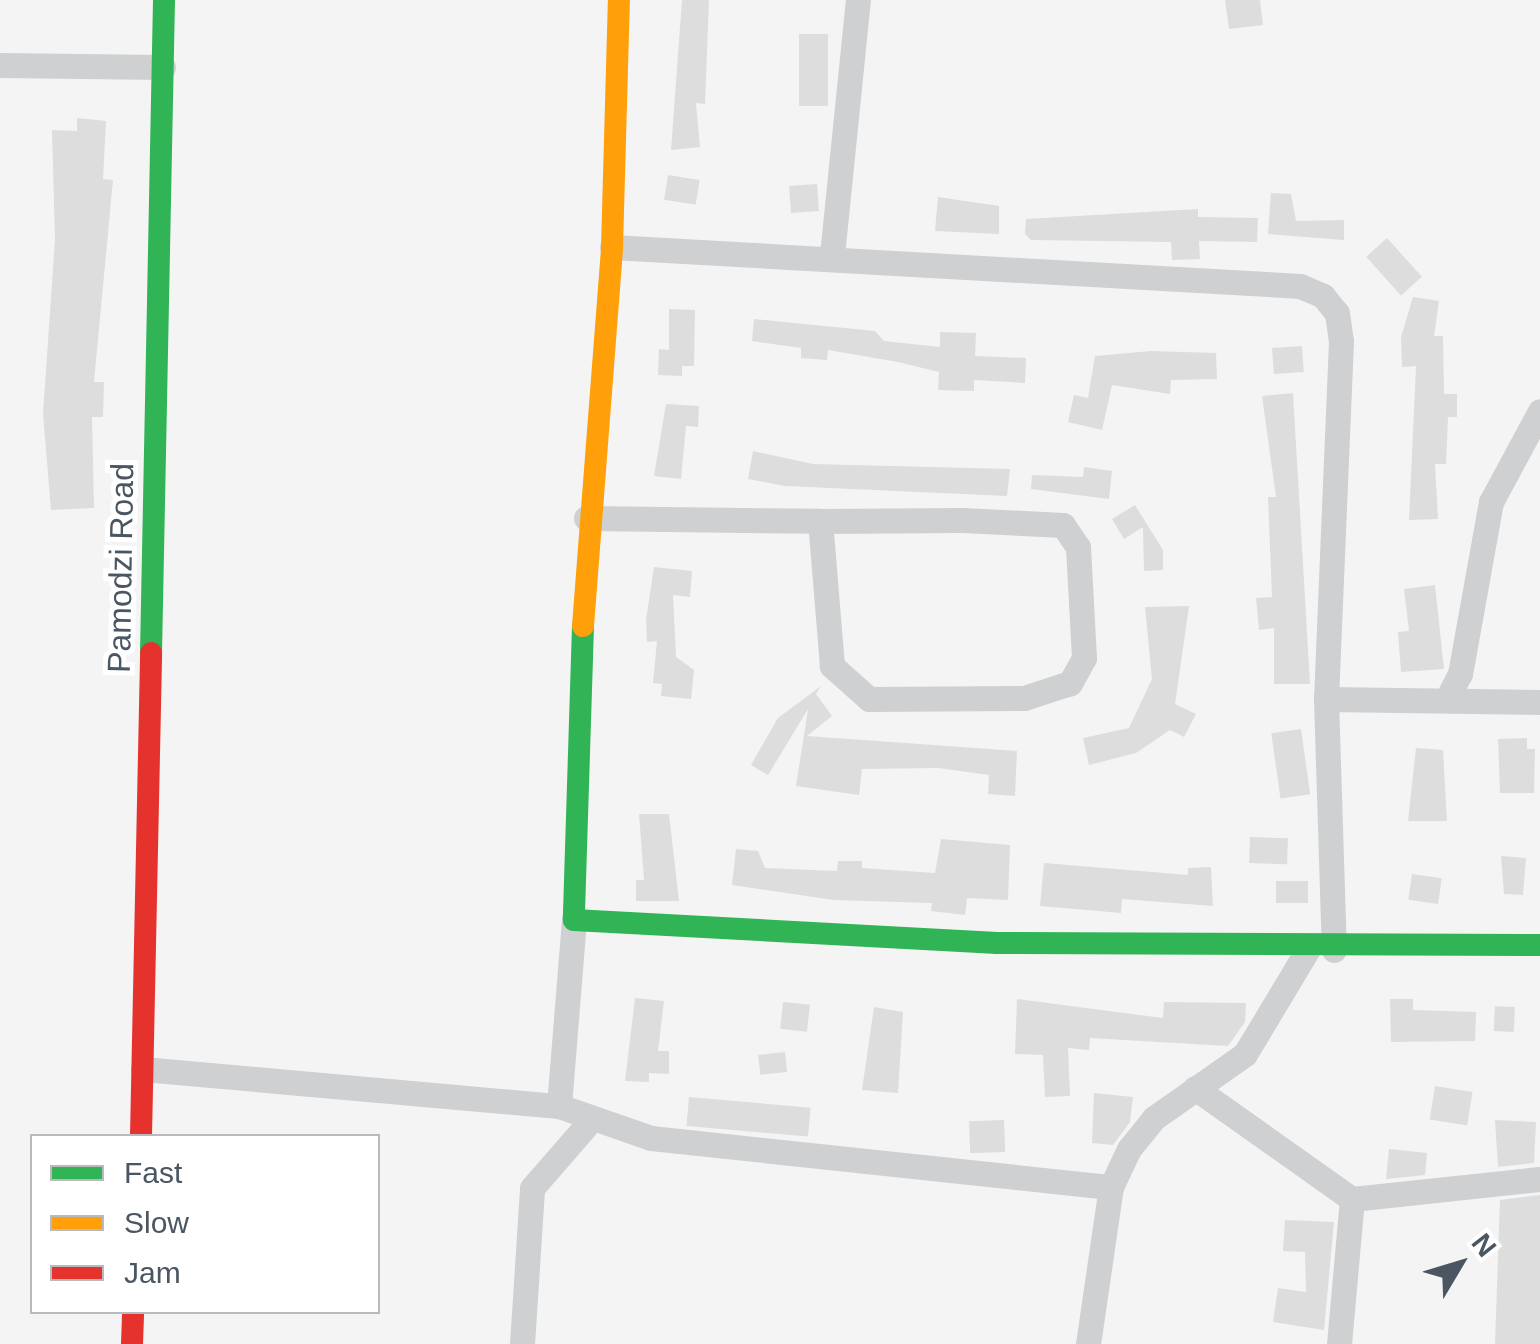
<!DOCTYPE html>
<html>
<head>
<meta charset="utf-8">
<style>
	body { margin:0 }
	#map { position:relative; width:1540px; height:1344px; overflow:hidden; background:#f4f4f4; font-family:Arial,sans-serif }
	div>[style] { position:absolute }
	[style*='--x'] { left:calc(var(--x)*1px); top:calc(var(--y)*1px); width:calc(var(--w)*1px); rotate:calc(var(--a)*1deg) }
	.building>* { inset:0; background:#ddddde; transform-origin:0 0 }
	.street>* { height:25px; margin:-12.5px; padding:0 12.5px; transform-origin:12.5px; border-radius:12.5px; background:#ced0d2 }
	.fast>* { height:22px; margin:-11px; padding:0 11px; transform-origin:11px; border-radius:11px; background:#30b455 }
	.slow>* { height:22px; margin:-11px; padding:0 11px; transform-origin:11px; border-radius:11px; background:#ff9f0a }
	.jam>* { height:22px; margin:-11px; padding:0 11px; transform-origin:11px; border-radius:11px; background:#e5322d }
	span { translate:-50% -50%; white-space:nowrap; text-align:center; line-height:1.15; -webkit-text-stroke:10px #fff; paint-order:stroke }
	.street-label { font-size:32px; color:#4a5661 }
	.legend { position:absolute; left:30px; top:1134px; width:350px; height:180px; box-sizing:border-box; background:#fff; border:2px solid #b7bbc0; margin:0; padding:12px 18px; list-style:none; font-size:30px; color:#4a5661 }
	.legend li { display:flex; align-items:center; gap:20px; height:50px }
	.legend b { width:50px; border:2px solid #b7bbc0 }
	.north { position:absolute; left:1410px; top:1214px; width:100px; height:100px; -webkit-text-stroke:8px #fff; paint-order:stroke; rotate:52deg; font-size:28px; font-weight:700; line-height:40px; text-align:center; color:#4a5661 }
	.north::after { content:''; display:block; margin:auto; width:35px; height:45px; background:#4a5661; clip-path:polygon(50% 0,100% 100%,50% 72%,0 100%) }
</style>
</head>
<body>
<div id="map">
	<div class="building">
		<div style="clip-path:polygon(682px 0,709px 0,705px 104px,696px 103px,700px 147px,671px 150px)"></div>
		<div style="clip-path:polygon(1225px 0,1260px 0,1263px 25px,1229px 29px)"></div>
		<div style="left:799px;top:34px;width:29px;height:72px"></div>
		<div style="clip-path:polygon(77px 118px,106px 121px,103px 179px,113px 180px,94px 382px,104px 382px,103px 417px,92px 417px,94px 508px,51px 510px,43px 414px,55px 239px,52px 130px,77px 131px)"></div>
		<div style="left:668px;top:175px;width:32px;height:25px;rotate:9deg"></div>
		<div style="left:817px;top:184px;width:27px;height:28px;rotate:86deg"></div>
		<div style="clip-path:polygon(1271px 193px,1291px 194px,1296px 221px,1344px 220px,1344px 240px,1268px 234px)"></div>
		<div style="clip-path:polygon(938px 197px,999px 206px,999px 234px,935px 231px)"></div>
		<div style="clip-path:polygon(1198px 209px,1198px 217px,1258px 218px,1257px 242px,1199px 241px,1200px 259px,1172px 260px,1171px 242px,1031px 240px,1025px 234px,1026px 219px)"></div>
		<div style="left:1387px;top:238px;width:52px;height:28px;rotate:48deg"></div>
		<div style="clip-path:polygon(1413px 297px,1439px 301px,1434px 336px,1443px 336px,1444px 394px,1457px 394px,1457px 417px,1448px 417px,1446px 464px,1435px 464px,1438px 519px,1409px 520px,1416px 366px,1402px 367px,1401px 337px)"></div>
		<div style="clip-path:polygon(669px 309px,695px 310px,694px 366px,682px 366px,682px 376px,658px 375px,659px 349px,669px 350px)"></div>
		<div style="clip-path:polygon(754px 319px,875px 331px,884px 341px,940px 347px,940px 332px,976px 333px,975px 356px,1026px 358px,1025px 383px,974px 380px,974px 391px,938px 390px,939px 372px,898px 362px,828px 350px,827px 360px,801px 358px,801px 348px,752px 341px)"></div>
		<div style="left:1302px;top:346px;width:26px;height:30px;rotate:86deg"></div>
		<div style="clip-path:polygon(1151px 351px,1216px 353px,1217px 379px,1171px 380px,1170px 394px,1112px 385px,1102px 430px,1068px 422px,1074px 395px,1088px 398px,1095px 356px)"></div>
		<div style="clip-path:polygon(1293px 393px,1310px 684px,1274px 684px,1274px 628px,1259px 630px,1256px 598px,1272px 597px,1268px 497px,1276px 497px,1262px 396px)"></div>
		<div style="clip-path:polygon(666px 404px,699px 406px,698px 427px,686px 426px,681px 479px,654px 476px)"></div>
		<div style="clip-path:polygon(753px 451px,813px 464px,1010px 469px,1007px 496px,785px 486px,748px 479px)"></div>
		<div style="clip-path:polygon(1084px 467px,1112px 471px,1109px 499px,1031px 489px,1032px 475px,1083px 477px)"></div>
		<div style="clip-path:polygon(1135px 505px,1163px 550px,1163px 570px,1144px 571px,1143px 527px,1124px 539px,1112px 519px)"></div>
		<div style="clip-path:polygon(654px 567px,692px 571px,690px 597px,673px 595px,676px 657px,694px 670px,691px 699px,661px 696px,662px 684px,653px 683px,657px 641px,647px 642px,646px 620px)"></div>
		<div style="clip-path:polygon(1435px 585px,1444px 669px,1401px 672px,1398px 632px,1409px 631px,1404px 589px)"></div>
		<div style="clip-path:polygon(1189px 606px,1175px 704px,1196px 714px,1184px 737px,1170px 730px,1136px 753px,1089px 765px,1083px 738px,1129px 728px,1152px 679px,1145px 607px)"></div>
		<div style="clip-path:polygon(821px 686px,816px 694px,832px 716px,807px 736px,1017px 751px,1015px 796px,988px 794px,989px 775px,938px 768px,862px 769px,859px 795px,796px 786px,808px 709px,768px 775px,751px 765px,778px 718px)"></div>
		<div style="left:1301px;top:729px;width:66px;height:30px;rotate:82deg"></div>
		<div style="clip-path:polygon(1527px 738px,1527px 749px,1535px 749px,1534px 793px,1500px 793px,1498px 739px)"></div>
		<div style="clip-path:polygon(1416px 748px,1443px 750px,1447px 821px,1408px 821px)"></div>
		<div style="clip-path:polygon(639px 814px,669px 814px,679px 901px,636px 901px,636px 880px,644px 880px)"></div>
		<div style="left:1250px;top:837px;width:38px;height:26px;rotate:2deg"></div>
		<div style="clip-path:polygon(941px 839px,1010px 845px,1008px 900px,967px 898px,965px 915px,931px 911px,932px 903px,834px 900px,732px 885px,736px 849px,758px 851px,765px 868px,837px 871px,838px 861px,862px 861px,862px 868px,935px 873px)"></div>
		<div style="clip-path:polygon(1501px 856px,1526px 858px,1523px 895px,1504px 894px)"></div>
		<div style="clip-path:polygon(1044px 863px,1188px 875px,1188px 868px,1211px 867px,1213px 906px,1122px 899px,1121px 913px,1040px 906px)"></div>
		<div style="left:1412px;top:874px;width:30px;height:26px;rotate:8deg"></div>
		<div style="left:1308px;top:881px;width:22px;height:32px;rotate:90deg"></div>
		<div style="clip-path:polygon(635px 998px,664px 1001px,658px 1051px,669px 1051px,669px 1074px,649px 1073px,649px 1082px,625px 1081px)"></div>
		<div style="clip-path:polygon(1017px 999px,1163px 1018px,1164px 1002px,1246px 1003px,1245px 1022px,1228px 1046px,1090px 1038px,1089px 1050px,1068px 1048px,1070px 1096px,1045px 1097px,1043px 1055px,1015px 1054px)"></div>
		<div style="clip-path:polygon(1390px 999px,1413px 999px,1413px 1010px,1476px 1012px,1475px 1041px,1391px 1042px)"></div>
		<div style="left:783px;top:1002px;width:27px;height:27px;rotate:6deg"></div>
		<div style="left:1495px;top:1006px;width:20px;height:25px;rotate:3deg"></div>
		<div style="clip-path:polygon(874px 1007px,903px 1012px,898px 1093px,862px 1090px)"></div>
		<div style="left:785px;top:1052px;width:20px;height:27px;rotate:84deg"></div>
		<div style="left:1435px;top:1086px;width:38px;height:34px;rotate:9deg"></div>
		<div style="clip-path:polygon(1094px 1093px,1133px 1097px,1130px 1122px,1113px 1145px,1092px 1143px)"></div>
		<div style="left:689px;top:1097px;width:122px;height:29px;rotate:5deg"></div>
		<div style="left:1004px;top:1120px;width:32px;height:35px;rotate:88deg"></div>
		<div style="clip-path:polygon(1495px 1120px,1536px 1122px,1534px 1163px,1498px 1167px)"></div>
		<div style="clip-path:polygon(1389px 1149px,1427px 1153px,1425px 1175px,1386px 1179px)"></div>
		<div style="clip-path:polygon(1540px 1195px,1540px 1344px,1495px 1344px,1500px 1200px)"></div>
		<div style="clip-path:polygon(1285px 1220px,1334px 1222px,1324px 1330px,1273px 1322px,1278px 1288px,1306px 1292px,1305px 1252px,1283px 1251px)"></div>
	</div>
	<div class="street">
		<div style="--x:0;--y:65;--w:163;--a:0.7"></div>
		<div style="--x:612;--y:247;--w:689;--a:3.24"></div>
		<div style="--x:1300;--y:286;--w:25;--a:23"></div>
		<div style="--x:1323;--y:296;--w:22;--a:51"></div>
		<div style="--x:1337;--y:313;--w:28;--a:82"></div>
		<div style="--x:1341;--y:341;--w:358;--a:92.4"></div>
		<div style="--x:1326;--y:699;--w:251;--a:88.2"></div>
		<div style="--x:832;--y:255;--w:256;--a:-84.2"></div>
		<div style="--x:586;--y:518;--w:234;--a:0.7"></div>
		<div style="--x:962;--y:520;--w:101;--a:2.8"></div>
		<div style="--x:1063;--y:525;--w:27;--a:56"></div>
		<div style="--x:1078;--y:547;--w:111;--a:86.9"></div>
		<div style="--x:1084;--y:658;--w:29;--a:119"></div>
		<div style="--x:1070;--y:683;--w:48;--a:161.9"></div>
		<div style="--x:1024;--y:698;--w:155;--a:179.6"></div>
		<div style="--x:869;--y:699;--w:50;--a:-138.3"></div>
		<div style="--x:832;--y:666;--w:145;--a:-94.7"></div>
		<div style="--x:820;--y:521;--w:142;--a:-0.4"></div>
		<div style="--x:1326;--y:699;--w:214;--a:0.8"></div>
		<div style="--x:1447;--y:699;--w:28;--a:-63"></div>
		<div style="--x:1460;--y:674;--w:175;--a:-79.8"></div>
		<div style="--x:1491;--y:502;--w:103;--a:-61.7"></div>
		<div style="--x:143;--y:1069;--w:418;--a:5.1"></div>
		<div style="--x:559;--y:1106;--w:187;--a:-85.4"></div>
		<div style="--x:1195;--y:1088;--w:192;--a:35.3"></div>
		<div style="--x:1352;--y:1199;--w:189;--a:-6.1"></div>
		<div style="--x:559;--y:1106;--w:97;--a:19.2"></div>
		<div style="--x:651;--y:1138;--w:463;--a:6.1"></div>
		<div style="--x:522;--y:1344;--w:156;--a:-86.3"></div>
		<div style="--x:532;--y:1188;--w:81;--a:-49"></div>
		<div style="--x:1088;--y:1344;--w:159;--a:-81.7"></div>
		<div style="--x:1111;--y:1187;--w:42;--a:-64.7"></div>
		<div style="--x:1129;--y:1149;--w:40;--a:-51"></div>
		<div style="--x:1154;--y:1118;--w:111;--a:-35.1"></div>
		<div style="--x:1245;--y:1054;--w:122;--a:-59"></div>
		<div style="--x:1339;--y:1344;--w:146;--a:-84.9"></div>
	</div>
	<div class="fast">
		<div style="--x:583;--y:626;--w:294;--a:91.8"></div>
		<div style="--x:574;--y:920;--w:424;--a:3.1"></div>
		<div style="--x:997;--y:943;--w:543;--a:0.21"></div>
		<div style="--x:151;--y:653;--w:653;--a:-88.86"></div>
	</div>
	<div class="slow">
		<div style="--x:583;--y:626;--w:380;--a:-85.6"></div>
		<div style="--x:612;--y:247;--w:247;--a:-88.4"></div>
	</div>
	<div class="jam">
		<div style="--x:141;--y:1136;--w:483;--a:-88.8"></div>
		<div style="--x:132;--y:1344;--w:32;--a:-88"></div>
	</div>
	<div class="street-label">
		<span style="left:121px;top:568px;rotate:-89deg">Pamodzi Road</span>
	</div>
	<ul class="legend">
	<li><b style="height:12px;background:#30b455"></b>Fast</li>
	<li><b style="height:12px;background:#ff9f0a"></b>Slow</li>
	<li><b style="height:12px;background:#e5322d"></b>Jam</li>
	</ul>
	<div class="north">N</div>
</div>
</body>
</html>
